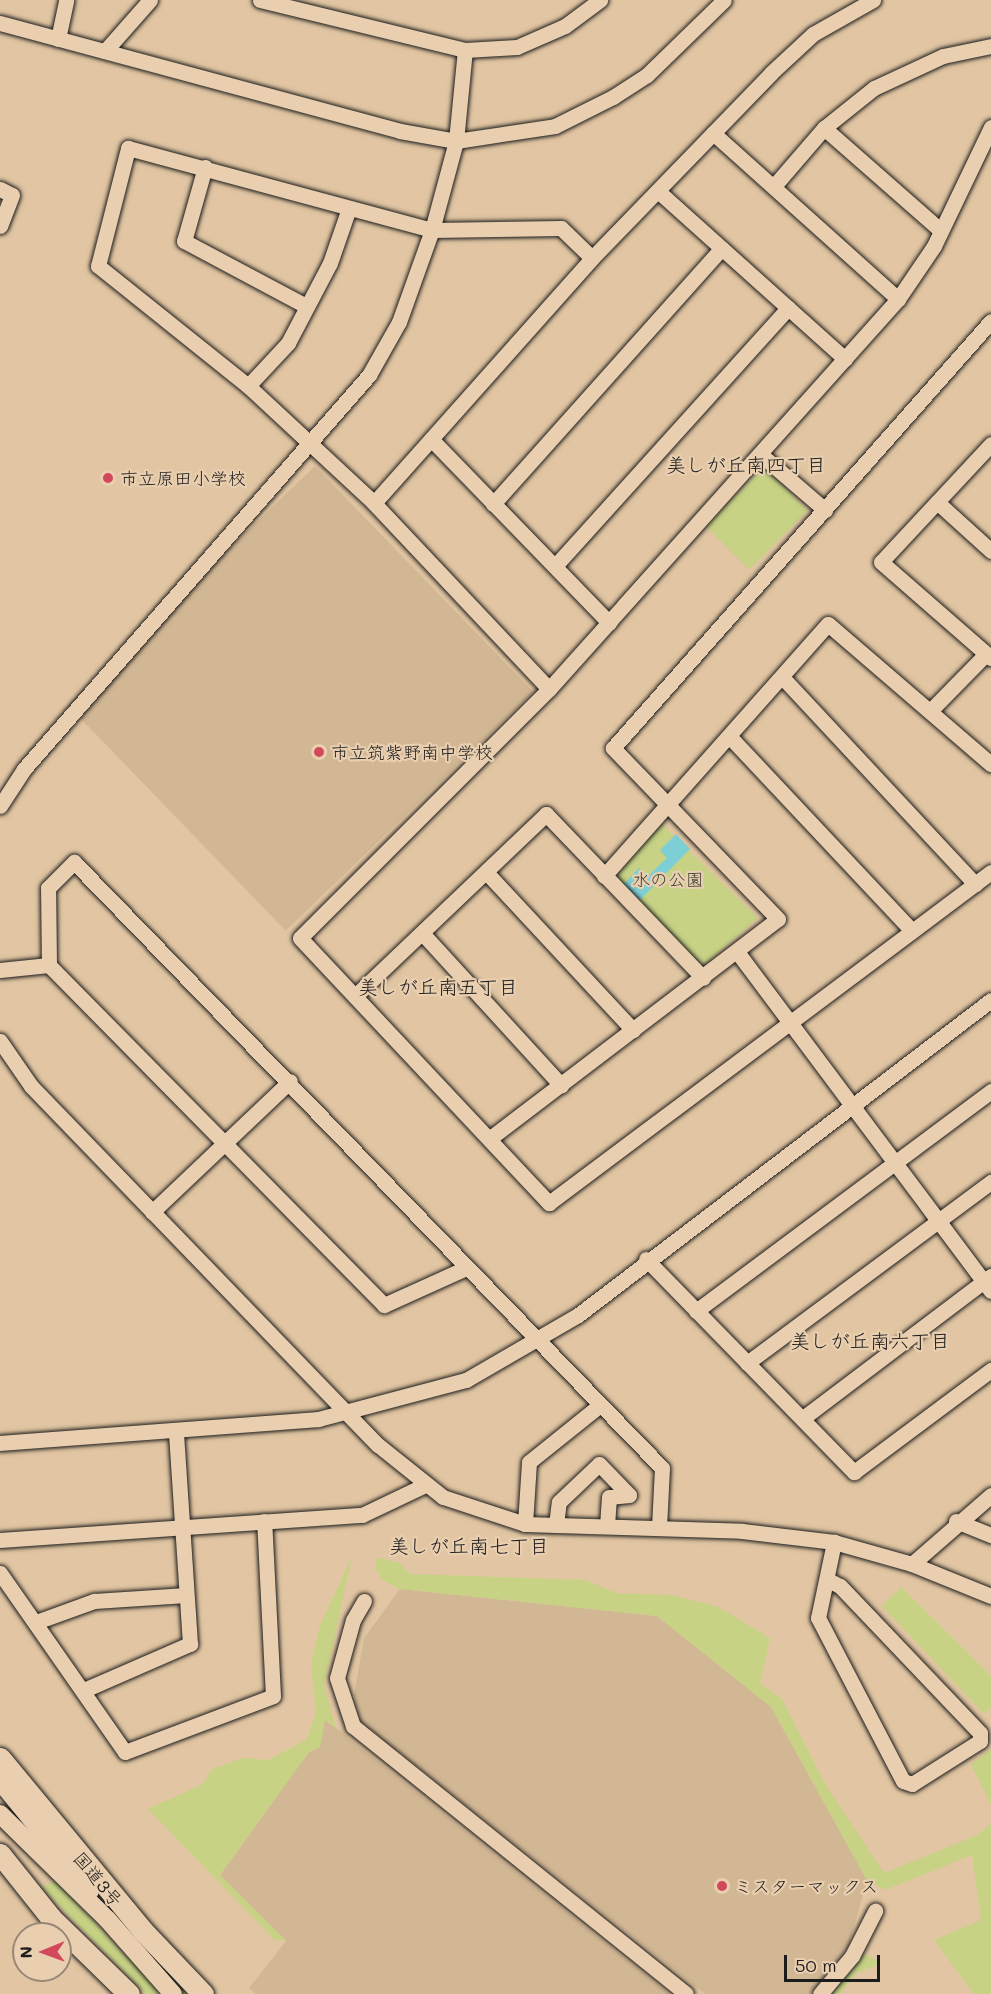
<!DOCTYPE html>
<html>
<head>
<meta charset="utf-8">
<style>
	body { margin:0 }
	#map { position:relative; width:991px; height:1994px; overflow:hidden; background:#e2c6a3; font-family:Mali,"Klee One",sans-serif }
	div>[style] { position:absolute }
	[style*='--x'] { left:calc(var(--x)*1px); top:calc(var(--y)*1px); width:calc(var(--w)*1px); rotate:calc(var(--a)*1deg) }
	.built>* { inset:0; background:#d2b794; transform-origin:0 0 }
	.green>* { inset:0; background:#c7d285; transform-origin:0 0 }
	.water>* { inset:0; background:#7ecfd5 }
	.roads { filter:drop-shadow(0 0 2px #1c1c1c) drop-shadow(0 0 2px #1c1c1c) }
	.minor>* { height:15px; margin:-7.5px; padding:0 7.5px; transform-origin:7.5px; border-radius:7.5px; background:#e9cfb0 }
	.major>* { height:18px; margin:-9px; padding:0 9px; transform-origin:9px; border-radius:9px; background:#e9cfb0 }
	.highway>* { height:21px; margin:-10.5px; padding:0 10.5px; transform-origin:10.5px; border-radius:10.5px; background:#e9cfb0 }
	.dots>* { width:16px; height:16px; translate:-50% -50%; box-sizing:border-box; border:3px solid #e9cfb0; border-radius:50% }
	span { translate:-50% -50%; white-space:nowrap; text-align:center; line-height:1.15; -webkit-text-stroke:4.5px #e9cfb0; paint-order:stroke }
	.poi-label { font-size:18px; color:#1c1c1c }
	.left { translate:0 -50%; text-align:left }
	.park-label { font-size:18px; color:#3e4031 }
	.street-label { font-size:18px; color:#1c1c1c }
	.neighbourhood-label { font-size:20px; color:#1c1c1c }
	.north { position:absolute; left:12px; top:1922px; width:60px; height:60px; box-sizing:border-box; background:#e9cfb0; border:2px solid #978775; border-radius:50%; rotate:269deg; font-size:16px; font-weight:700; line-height:24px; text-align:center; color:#1c1c1c }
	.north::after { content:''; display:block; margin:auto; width:21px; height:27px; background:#d1495b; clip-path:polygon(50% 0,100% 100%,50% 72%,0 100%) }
	.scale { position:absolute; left:784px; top:1955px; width:96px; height:27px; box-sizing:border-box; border:3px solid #1c1c1c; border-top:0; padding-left:8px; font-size:18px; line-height:21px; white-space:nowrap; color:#1c1c1c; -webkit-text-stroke:4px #e9cfb0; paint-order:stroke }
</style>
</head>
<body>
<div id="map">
	<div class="built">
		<div style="left:315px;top:466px;width:314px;height:344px;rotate:46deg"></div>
		<div style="clip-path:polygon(400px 1589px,657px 1616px,771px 1707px,867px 1880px,849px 1945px,810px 1994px,705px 1994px,360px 1721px,354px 1695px,364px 1638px)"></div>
		<div style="clip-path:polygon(325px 1720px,336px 1728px,669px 1994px,256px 1994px,249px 1988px,286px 1941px,220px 1875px,309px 1752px,320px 1747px)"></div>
	</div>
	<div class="green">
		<div style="left:764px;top:467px;width:62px;height:83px;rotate:45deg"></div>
		<div style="clip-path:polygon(660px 822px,758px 918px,705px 964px,699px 964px,615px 879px)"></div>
		<div style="clip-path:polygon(352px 1557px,324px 1686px,336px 1728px,325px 1720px,320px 1747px,309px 1752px,220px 1875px,286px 1941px,275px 1940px,148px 1809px,203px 1784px,212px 1769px,242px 1758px,268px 1760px,306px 1740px,316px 1713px,311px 1664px,320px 1625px)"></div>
		<div style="clip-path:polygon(377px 1557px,399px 1563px,410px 1574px,585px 1580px,616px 1593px,672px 1595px,718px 1607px,770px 1638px,760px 1683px,782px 1699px,825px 1784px,884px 1873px,975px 1836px,991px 1824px,991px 1994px,974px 1994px,934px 1940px,981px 1920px,972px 1855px,885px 1890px,867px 1880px,771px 1707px,657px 1616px,400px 1589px,383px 1580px,375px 1568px)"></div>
		<div style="clip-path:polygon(901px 1587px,991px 1676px,991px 1708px,984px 1714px,882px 1606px)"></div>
		<div style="clip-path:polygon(991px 1749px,991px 1805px,971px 1764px)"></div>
		<div style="clip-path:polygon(55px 1880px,126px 1957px,144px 1949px,189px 1994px,146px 1994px,42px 1888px)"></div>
		<div style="clip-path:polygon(863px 1953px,881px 1963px,855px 1974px,840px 1994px,830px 1994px)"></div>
	</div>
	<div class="water">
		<div style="clip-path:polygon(676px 834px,690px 849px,639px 901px,623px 885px,639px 868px,648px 876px,667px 858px,660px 850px)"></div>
	</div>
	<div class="roads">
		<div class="minor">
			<div style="--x:260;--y:0;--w:211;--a:13.7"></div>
			<div style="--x:465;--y:50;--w:52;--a:-3.3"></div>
			<div style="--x:517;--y:47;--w:52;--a:-23.6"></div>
			<div style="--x:565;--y:26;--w:44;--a:-36.6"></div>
			<div style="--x:0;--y:23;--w:414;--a:15.1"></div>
			<div style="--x:400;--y:131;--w:57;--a:10.1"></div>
			<div style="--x:456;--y:141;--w:100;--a:-8.6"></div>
			<div style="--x:555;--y:126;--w:65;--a:-26.6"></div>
			<div style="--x:613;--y:97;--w:40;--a:-32.9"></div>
			<div style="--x:647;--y:75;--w:107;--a:-44.2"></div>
			<div style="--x:58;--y:39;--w:40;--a:-78"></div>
			<div style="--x:105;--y:51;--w:68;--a:-48.6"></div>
			<div style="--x:991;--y:127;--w:132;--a:115.6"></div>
			<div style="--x:934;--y:246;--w:64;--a:124.2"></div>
			<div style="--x:898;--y:299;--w:523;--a:131.82"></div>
			<div style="--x:549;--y:689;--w:352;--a:135"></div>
			<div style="--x:300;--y:938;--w:364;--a:46.8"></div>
			<div style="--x:549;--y:1203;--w:552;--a:-36.83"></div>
			<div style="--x:824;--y:128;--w:154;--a:41.3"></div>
			<div style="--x:713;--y:133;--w:249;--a:41.9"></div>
			<div style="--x:205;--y:167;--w:77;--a:105.8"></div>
			<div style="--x:184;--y:241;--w:138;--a:28"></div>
			<div style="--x:774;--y:186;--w:77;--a:-49.2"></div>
			<div style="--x:824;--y:128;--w:64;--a:-38.7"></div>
			<div style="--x:874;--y:88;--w:76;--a:-24.9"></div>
			<div style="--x:943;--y:56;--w:49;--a:-11.8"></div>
			<div style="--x:0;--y:189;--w:13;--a:27"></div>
			<div style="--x:12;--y:195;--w:33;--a:111"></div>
			<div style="--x:659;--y:192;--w:250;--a:41.9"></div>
			<div style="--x:248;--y:386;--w:59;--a:-47.1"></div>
			<div style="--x:288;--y:343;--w:90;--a:-62.3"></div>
			<div style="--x:330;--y:263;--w:55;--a:-70.9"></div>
			<div style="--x:431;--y:439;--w:256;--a:45.9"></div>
			<div style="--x:991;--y:444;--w:161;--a:133"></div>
			<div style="--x:881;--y:562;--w:146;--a:41.1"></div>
			<div style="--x:760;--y:454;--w:86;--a:40.7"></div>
			<div style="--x:937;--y:502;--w:73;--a:42.2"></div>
			<div style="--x:374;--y:503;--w:328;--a:-48.3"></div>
			<div style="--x:592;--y:258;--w:257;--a:-45.9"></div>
			<div style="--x:771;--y:73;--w:57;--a:-42.9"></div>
			<div style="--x:813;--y:34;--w:69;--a:-29.5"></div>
			<div style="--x:493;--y:504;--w:343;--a:-48.2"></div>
			<div style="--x:555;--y:566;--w:348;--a:-47.9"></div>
			<div style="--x:783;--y:678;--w:282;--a:47"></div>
			<div style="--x:549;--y:689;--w:255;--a:-133.3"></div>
			<div style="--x:374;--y:503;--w:172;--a:-137.1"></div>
			<div style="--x:248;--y:386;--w:192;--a:-141.3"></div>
			<div style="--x:98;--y:266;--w:122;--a:-75.7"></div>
			<div style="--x:128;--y:148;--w:315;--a:15.1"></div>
			<div style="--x:432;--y:230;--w:129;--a:-0.9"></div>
			<div style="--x:561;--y:228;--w:43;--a:44.1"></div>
			<div style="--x:931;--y:710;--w:78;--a:-45.5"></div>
			<div style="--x:730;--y:737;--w:266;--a:46.8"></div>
			<div style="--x:0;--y:806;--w:44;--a:-57"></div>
			<div style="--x:24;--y:769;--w:524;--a:-48.79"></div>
			<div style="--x:369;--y:375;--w:61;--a:-60.5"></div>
			<div style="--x:399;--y:322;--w:98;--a:-70.3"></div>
			<div style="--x:432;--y:230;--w:92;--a:-74.9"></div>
			<div style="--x:456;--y:141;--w:91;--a:-84.4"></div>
			<div style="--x:486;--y:872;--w:216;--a:47.1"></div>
			<div style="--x:604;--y:876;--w:337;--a:-48.4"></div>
			<div style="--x:828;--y:624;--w:215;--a:40.7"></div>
			<div style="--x:423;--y:934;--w:205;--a:47.6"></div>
			<div style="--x:738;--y:953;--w:422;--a:53.2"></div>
			<div style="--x:0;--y:970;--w:49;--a:-5.8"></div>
			<div style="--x:355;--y:996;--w:264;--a:-43.6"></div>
			<div style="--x:546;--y:814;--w:227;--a:46.2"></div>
			<div style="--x:0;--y:1041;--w:55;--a:55.4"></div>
			<div style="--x:31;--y:1086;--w:499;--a:46"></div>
			<div style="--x:378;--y:1445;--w:83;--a:38.7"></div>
			<div style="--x:443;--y:1497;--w:86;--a:18.2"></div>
			<div style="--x:525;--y:1524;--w:217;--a:1.8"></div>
			<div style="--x:742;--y:1531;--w:93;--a:6.8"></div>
			<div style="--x:834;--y:1542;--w:81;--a:15.8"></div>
			<div style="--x:912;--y:1564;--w:85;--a:22.1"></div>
			<div style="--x:489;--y:1139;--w:363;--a:-37.3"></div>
			<div style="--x:778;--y:919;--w:238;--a:-134"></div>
			<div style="--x:613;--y:748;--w:570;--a:-48.48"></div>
			<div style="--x:152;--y:1212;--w:190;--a:-43.5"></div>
			<div style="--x:646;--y:1259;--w:298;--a:45.7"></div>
			<div style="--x:854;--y:1472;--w:171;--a:-36.7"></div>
			<div style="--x:466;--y:1268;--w:90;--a:155.7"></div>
			<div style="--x:384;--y:1305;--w:477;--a:-134.6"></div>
			<div style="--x:49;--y:965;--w:77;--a:-90.7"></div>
			<div style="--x:48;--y:888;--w:37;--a:-45"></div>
			<div style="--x:74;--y:862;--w:844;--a:45.86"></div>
			<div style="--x:662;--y:1468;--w:60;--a:92.9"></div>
			<div style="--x:696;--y:1311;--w:368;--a:-36.7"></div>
			<div style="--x:747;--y:1363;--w:304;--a:-36.6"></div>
			<div style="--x:803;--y:1418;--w:236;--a:-37.1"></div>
			<div style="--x:0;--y:1443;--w:319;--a:-4.3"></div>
			<div style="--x:318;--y:1419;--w:153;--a:-14.8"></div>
			<div style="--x:466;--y:1380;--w:129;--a:-30.1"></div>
			<div style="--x:578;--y:1315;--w:519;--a:-37.33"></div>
			<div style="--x:956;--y:1521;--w:38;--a:22"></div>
			<div style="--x:525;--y:1524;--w:62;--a:-86.3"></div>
			<div style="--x:529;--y:1462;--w:90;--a:-38.7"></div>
			<div style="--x:556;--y:1525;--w:23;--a:-83"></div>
			<div style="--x:559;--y:1502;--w:55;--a:-43.5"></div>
			<div style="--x:599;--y:1464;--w:43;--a:45.9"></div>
			<div style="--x:629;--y:1495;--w:20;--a:174"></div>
			<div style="--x:609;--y:1497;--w:29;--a:94"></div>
			<div style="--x:0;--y:1540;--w:363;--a:-4"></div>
			<div style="--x:362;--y:1515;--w:70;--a:-25.5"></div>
			<div style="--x:912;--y:1564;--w:105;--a:-41.1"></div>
			<div style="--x:0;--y:1573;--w:218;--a:55.1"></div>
			<div style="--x:125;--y:1752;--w:158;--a:-20.7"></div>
			<div style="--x:273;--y:1696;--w:175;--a:-92.9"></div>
			<div style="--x:828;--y:1580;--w:13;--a:27"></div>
			<div style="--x:840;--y:1586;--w:203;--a:46.4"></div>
			<div style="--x:980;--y:1733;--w:8;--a:90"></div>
			<div style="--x:980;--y:1741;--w:80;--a:147.7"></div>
			<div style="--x:912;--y:1784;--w:9;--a:-162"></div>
			<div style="--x:903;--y:1781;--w:184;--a:-117.5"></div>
			<div style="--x:818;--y:1618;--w:78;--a:-78.1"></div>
			<div style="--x:364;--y:1601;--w:22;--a:120"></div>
			<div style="--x:353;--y:1620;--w:60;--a:105.4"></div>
			<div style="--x:337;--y:1678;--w:51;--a:71.6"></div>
			<div style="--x:353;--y:1726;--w:427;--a:38.8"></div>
			<div style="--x:36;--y:1622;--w:62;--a:-19.9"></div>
			<div style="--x:94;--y:1601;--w:92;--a:-3.7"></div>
			<div style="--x:84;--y:1690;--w:116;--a:-23.5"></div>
			<div style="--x:190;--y:1644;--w:212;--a:-93.8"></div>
			<div style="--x:820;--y:1994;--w:50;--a:-49.9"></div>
			<div style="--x:852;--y:1956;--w:51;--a:-62.9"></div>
		</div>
		<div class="major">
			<div style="--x:0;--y:1781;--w:142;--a:50.7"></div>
			<div style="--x:0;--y:1814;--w:150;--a:44.5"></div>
			<div style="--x:107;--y:1919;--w:100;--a:48.7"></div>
		</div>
		<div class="highway">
			<div style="--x:0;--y:1758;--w:224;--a:50.4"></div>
			<div style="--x:143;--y:1931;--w:87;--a:46.4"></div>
			<div style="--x:0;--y:1854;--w:82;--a:51.4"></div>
			<div style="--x:51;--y:1918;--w:109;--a:44.3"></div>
		</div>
	</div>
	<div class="dots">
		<div style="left:108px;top:478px;background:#d1495b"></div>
		<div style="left:319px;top:752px;background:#d1495b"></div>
		<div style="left:722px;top:1886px;background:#d1495b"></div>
	</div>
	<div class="poi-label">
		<span class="left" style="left:120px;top:478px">市立原田小学校</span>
		<span class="left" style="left:331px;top:752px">市立筑紫野南中学校</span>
		<span class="left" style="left:734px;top:1886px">ミスターマックス</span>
	</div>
	<div class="park-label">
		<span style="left:668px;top:879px">水の公園</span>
	</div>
	<div class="street-label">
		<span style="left:98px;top:1879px;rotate:50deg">国道3号</span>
	</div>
	<div class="neighbourhood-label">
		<span style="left:746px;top:464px">美しが丘南四丁目</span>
		<span style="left:438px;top:986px">美しが丘南五丁目</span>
		<span style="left:870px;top:1340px">美しが丘南六丁目</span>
		<span style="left:469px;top:1545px">美しが丘南七丁目</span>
	</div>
	<div class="north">N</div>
	<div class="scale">50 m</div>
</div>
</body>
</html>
